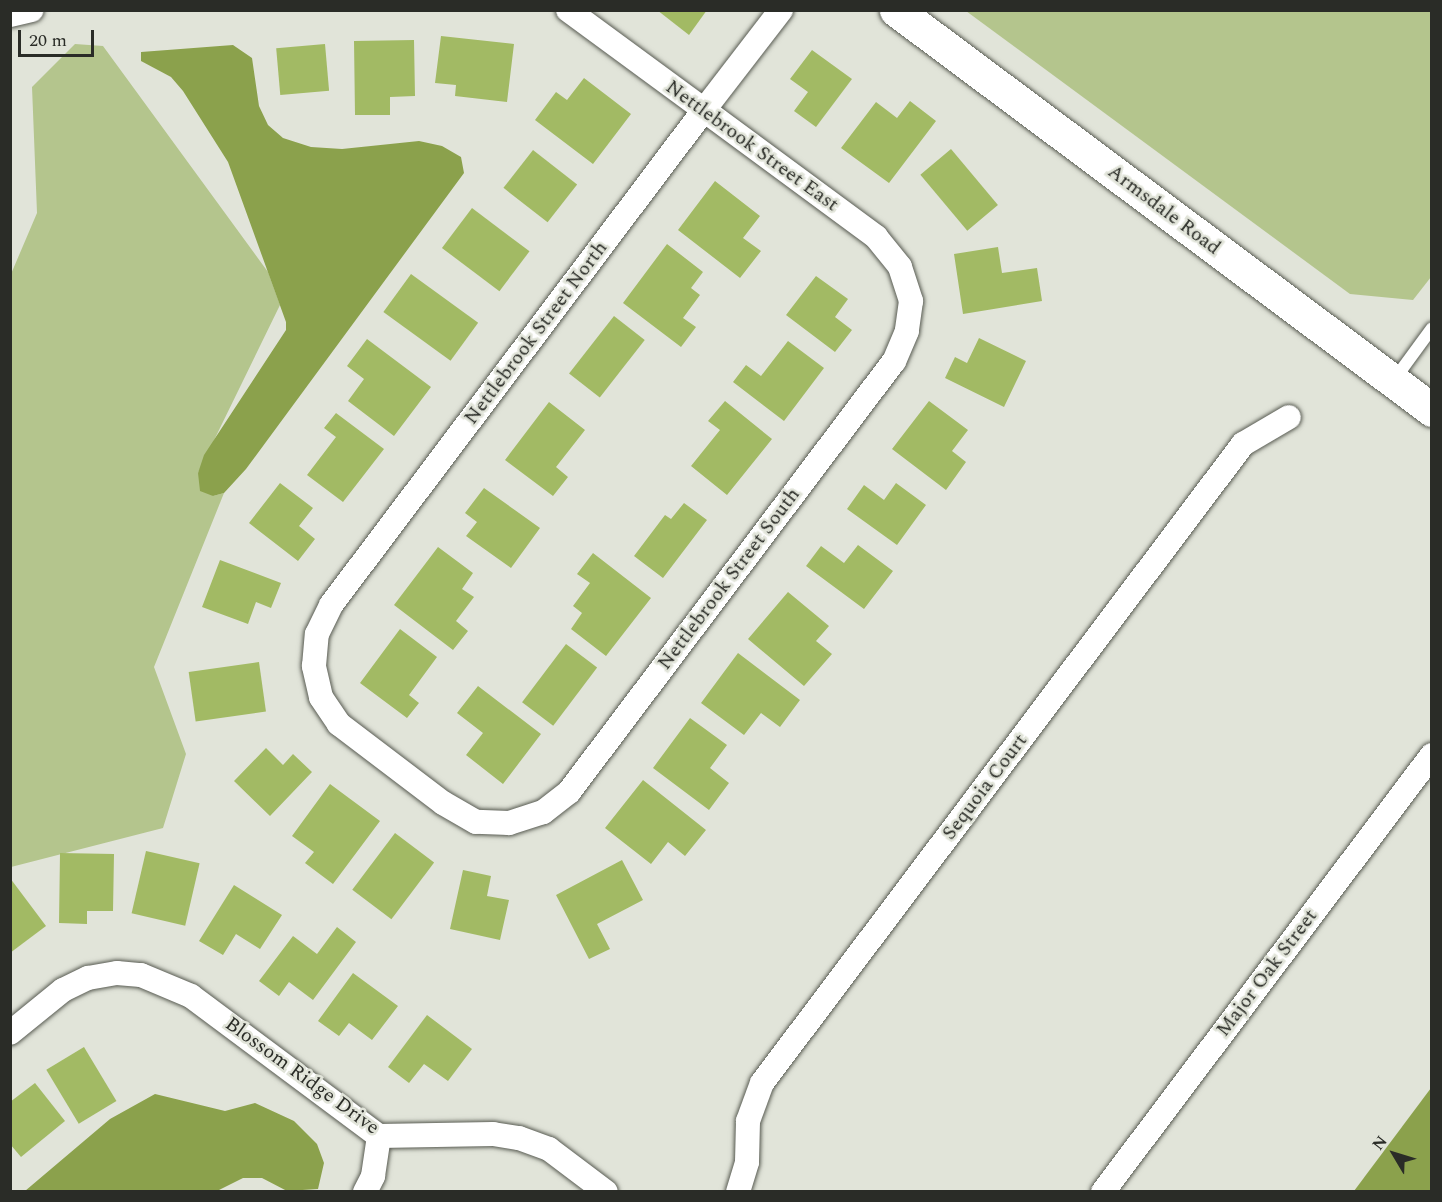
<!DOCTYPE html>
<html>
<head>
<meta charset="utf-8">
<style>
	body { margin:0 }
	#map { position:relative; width:1442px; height:1202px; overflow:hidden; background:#e1e4d9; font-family:Spectral,serif }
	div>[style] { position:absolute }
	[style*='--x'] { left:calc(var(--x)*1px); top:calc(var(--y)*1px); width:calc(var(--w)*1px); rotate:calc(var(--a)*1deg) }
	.green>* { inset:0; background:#b4c58d }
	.water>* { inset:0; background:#8ba14c }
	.building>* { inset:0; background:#a2ba64; transform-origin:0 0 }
	.roads { filter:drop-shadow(0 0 2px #585b52) drop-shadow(0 0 2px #585b52) }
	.lane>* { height:12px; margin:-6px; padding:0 6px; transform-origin:6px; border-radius:6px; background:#fff }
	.street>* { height:24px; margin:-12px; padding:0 12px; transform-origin:12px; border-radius:12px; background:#fff }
	.secondary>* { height:33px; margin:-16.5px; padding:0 16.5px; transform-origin:16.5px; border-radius:16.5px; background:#fff }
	span { translate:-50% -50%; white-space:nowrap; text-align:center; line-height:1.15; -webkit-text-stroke:5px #e1e4d9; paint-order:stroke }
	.street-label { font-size:20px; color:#2a2c27 }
	.frame { position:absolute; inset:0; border:12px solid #2a2c27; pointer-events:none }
	.north { position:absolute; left:1364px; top:1124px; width:60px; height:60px; -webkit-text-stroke:4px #e1e4d9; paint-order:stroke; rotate:308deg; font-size:16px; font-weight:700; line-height:24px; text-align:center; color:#2a2c27 }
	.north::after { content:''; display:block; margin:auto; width:21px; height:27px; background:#2a2c27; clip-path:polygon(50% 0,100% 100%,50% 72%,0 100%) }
	.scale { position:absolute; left:18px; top:30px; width:76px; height:27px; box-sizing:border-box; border:3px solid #2a2c27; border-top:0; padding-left:8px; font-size:18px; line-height:21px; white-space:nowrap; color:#2a2c27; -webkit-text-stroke:4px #e1e4d9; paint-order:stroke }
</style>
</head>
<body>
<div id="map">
	<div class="green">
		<div style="clip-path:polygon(966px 11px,1431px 11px,1431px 277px,1413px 300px,1350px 294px)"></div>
		<div style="clip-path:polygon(75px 44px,103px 46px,268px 272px,280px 305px,198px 473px,213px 496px,224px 493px,154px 667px,186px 754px,163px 828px,11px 867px,11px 274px,37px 213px,32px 87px)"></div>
	</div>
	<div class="water">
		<div style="clip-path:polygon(233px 45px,252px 58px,259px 106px,268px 125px,283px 138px,311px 147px,342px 149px,419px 141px,442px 146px,461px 157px,464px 173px,246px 469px,224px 493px,213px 496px,200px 491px,198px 473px,204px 455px,286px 330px,286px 322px,228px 162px,183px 91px,171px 77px,141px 61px,141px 52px)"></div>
		<div style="clip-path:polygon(1431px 1088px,1431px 1191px,1354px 1191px)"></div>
		<div style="clip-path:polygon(155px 1094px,225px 1111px,255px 1103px,294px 1121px,317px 1144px,324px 1163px,318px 1189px,287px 1191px,262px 1178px,243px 1178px,217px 1191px,25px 1191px,110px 1119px)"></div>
	</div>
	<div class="building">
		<div style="clip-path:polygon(657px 10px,707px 10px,689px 35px)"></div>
		<div style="clip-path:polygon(441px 36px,514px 44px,507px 102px,455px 96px,456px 85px,435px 83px)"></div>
		<div style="clip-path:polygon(414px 40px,415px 96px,390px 97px,390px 115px,355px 115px,354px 41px)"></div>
		<div style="left:325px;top:44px;width:47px;height:49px;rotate:85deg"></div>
		<div style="clip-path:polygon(812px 50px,852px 79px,816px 127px,794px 111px,808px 92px,790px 79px)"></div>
		<div style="clip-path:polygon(584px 78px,631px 114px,593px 164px,535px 120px,556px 92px,567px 100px)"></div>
		<div style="clip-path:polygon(910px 101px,936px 121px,889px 183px,841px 148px,876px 102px,897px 118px)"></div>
		<div style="left:951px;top:149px;width:73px;height:40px;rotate:50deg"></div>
		<div style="left:533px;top:150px;width:56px;height:48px;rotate:38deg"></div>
		<div style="clip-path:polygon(715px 181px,760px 216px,743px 238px,761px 251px,740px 278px,678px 230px)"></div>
		<div style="left:472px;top:208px;width:72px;height:50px;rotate:37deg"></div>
		<div style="clip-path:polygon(667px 244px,703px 272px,691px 288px,700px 295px,683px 318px,696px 327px,681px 347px,623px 303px)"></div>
		<div style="clip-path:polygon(998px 247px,1002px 273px,1037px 268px,1042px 301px,963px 314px,954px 254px)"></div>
		<div style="left:411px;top:274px;width:83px;height:47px;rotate:36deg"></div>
		<div style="clip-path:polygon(816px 276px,848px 299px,835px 317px,852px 330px,835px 352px,786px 315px)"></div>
		<div style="left:614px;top:316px;width:39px;height:73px;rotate:38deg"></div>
		<div style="clip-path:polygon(979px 338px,1026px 361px,1004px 407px,945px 378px,955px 357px,967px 363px)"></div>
		<div style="clip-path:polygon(367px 339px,431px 387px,394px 436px,348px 401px,364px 379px,347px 366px)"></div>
		<div style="clip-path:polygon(788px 341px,824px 368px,784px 421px,733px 382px,746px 365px,761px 376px)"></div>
		<div style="clip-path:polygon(725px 401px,772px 439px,727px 495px,691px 466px,720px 430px,708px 421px)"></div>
		<div style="clip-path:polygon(929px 401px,968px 430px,952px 451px,966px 462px,946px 490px,892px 449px)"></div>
		<div style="clip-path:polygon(549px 402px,585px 430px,556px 467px,568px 477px,553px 496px,505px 460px)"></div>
		<div style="clip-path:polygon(336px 413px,384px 449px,343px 502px,307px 475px,336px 437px,324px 428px)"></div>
		<div style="clip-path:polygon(280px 483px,313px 508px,299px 526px,315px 539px,298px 561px,249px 523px)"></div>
		<div style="clip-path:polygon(896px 483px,926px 505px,897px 545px,847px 509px,864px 485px,884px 500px)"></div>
		<div style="clip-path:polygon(484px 488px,540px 528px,511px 568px,466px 536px,477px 522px,465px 513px)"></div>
		<div style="clip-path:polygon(684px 503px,707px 520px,663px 578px,634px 556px,665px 515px,671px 519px)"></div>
		<div style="clip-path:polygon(858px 545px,893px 571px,864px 609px,806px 566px,821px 546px,844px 563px)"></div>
		<div style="clip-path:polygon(438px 547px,473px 573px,462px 589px,474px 597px,456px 621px,468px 631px,453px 650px,394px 605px)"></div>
		<div style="clip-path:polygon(593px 553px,651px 598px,606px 656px,571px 629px,582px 613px,573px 606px,590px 583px,577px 574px)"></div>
		<div style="clip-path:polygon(220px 560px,281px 583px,271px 608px,256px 602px,248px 624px,202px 607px)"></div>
		<div style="clip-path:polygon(788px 592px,829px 626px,816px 641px,832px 654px,804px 686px,748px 639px)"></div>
		<div style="clip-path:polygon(400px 629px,437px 657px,409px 695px,419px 703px,407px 718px,360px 683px)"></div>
		<div style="left:566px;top:644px;width:39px;height:73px;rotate:37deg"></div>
		<div style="clip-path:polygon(738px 653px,800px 700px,780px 727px,761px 713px,744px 735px,701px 703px)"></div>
		<div style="left:259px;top:662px;width:50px;height:71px;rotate:82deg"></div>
		<div style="clip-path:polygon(478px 686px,541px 734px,503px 784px,466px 755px,483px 733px,457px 713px)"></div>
		<div style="clip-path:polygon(690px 718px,727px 745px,710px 768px,729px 783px,709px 810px,653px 768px)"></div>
		<div style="clip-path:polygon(266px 748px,283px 765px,293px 754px,312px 772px,270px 816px,234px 781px)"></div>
		<div style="clip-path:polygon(643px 780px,706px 830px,685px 856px,668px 842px,651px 864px,605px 828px)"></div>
		<div style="clip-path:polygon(330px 784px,380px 821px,333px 884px,305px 863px,314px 852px,292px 836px)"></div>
		<div style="left:395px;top:833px;width:49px;height:71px;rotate:37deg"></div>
		<div style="left:146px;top:851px;width:55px;height:64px;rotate:13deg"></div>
		<div style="clip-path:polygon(60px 853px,114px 854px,113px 911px,87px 911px,87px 924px,59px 923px)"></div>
		<div style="clip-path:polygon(622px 860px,643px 900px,597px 924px,610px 949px,589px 959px,556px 895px)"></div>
		<div style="clip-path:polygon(463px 870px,491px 876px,487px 896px,509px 900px,500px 940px,450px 929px)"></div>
		<div style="clip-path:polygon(10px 878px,46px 926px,10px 953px)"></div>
		<div style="clip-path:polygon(234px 885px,282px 915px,260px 949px,236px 934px,223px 955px,199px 941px)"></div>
		<div style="clip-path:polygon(337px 927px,356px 942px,313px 1000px,289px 982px,279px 996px,259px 981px,293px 936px,317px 954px)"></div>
		<div style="clip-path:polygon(353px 973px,398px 1006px,372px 1040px,349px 1023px,339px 1036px,318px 1021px)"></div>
		<div style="clip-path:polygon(427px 1015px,472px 1049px,448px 1081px,424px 1064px,409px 1083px,388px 1067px)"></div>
		<div style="left:84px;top:1047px;width:63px;height:44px;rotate:59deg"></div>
		<div style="clip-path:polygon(35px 1083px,65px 1121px,21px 1157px,10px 1144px,10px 1102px)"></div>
	</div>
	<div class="roads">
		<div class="lane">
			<div style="--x:1394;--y:380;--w:64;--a:-53.8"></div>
		</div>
		<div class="street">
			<div style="--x:568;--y:10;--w:169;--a:36.3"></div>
			<div style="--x:704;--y:110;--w:214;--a:36.4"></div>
			<div style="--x:876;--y:237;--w:38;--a:51"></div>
			<div style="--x:900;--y:267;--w:36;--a:72"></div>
			<div style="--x:911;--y:301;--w:30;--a:98"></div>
			<div style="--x:907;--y:331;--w:33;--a:113"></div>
			<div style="--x:894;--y:361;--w:540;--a:127.02"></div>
			<div style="--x:569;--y:792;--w:33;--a:142"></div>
			<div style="--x:543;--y:812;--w:36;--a:162"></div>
			<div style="--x:509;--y:823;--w:33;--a:-178"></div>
			<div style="--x:476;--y:822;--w:38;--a:-150"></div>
			<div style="--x:443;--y:803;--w:131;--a:-142.8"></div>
			<div style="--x:339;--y:724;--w:32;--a:-124"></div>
			<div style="--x:321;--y:697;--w:32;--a:-103"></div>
			<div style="--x:314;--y:666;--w:32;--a:-85"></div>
			<div style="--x:317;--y:634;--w:32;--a:-64"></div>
			<div style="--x:331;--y:605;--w:620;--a:-53"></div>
			<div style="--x:704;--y:110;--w:126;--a:-52.4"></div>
			<div style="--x:10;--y:15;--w:22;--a:-13"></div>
			<div style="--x:10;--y:1033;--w:68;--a:-39.1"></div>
			<div style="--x:63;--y:990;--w:28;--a:-26"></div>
			<div style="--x:88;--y:978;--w:29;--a:-10"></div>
			<div style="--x:117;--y:973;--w:24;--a:5"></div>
			<div style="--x:141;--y:975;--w:54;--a:22.8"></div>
			<div style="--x:191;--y:996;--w:234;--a:36.7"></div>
			<div style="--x:379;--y:1136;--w:114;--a:-1"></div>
			<div style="--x:493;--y:1134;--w:26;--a:9"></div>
			<div style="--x:519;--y:1138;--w:32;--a:20"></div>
			<div style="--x:549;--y:1149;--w:71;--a:37"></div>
			<div style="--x:365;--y:1192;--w:18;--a:-63"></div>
			<div style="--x:373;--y:1176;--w:40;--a:-81.5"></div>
			<div style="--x:738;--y:1192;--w:31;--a:-73"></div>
			<div style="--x:747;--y:1162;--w:41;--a:-88.6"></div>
			<div style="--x:748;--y:1121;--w:40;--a:-69.8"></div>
			<div style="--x:762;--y:1083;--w:800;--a:-53.03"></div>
			<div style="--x:1243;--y:444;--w:53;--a:-30.4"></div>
			<div style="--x:1103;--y:1192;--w:547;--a:-53.03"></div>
		</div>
		<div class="secondary">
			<div style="--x:896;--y:10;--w:669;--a:36.73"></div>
		</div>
	</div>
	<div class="street-label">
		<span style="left:752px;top:146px;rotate:36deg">Nettlebrook Street East</span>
		<span style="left:1164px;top:210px;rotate:37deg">Armsdale Road</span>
		<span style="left:536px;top:333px;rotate:-53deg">Nettlebrook Street North</span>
		<span style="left:729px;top:579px;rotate:-53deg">Nettlebrook Street South</span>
		<span style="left:985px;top:787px;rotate:-53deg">Sequoia Court</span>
		<span style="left:1267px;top:973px;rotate:-53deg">Major Oak Street</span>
		<span style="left:302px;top:1076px;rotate:36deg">Blossom Ridge Drive</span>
	</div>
	<div class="frame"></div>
	<div class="north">N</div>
	<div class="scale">20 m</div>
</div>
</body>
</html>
